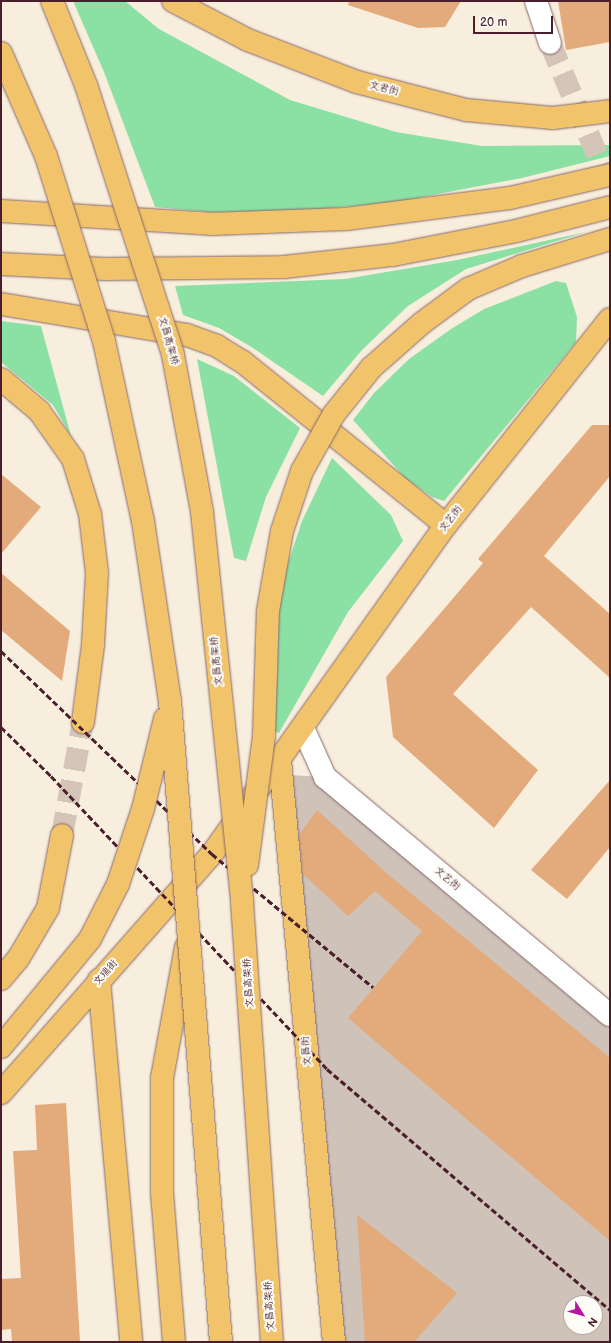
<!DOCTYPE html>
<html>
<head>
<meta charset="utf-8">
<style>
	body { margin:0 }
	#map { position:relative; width:611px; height:1343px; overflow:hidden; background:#f8eedd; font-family:"Balsamiq Sans","LXGW WenKai TC",sans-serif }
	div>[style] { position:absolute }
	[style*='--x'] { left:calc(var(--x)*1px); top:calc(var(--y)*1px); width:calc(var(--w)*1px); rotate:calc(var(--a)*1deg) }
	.industrial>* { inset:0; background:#cec2b9 }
	.green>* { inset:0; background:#8be1a4 }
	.building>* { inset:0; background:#e3aa7b }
	.minor-tunnel>* { height:22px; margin-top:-11px; transform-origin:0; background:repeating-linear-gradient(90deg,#d5c5b9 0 22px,transparent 0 33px) }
	.trunk-tunnel>* { height:22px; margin-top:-11px; transform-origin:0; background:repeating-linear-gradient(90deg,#d5c5b9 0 22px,transparent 0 33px) }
	.roads { filter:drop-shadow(0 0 1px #876769) drop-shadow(0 0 1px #876769) }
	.minor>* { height:22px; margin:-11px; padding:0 11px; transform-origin:11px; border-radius:11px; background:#fff }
	.tertiary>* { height:22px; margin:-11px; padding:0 11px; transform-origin:11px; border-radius:11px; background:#fff }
	.trunk>* { height:22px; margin:-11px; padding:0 11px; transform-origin:11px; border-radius:11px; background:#f1c36a }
	.rail>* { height:3px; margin-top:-1.5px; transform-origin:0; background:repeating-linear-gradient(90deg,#4a1f2b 0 6px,transparent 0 9px) }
	.bridges { filter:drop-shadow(0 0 1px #876769) drop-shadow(0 0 1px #876769) }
	.trunk-bridge>* { height:22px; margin:-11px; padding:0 11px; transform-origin:11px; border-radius:11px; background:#f1c36a }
	span { translate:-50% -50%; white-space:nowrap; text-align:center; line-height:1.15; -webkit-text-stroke:4px #fdfcf7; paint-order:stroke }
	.street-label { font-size:10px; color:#4a1f2b }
	.frame { position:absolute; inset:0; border:2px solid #4a1f2b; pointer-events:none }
	.north { position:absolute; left:563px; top:1295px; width:40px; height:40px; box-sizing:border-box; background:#fdfcf7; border:1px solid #b5a4a5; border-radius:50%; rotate:127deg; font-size:11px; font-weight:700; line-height:16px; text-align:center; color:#4a1f2b }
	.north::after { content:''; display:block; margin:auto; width:14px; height:18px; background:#b5179e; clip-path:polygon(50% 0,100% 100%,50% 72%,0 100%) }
	.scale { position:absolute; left:473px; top:16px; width:80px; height:18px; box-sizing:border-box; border:2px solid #4a1f2b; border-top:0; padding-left:5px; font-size:12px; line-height:14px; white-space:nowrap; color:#4a1f2b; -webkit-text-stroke:3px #fdfcf7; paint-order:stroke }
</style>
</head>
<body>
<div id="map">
	<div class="industrial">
		<div style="clip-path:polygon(evenodd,270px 774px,325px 777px,610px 1015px,610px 1342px,329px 1342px,270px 774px,571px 1303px,595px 1303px,595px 1327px,571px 1327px,571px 1303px)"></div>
	</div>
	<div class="green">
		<div style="clip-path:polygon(73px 1px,125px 1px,159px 29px,290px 100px,396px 132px,482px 146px,610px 145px,610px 156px,522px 178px,396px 202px,299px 211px,209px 212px,155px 207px,104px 72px)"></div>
		<div style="clip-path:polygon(586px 232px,466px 269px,408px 306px,362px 350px,323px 396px,253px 348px,219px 328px,183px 315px,175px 286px,345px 279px,457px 260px)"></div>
		<div style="clip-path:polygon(556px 281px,566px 283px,577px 317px,576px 342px,444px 501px,432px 497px,405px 478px,353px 420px,374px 393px,409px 359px,451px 329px,484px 309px)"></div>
		<div style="clip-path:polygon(1px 321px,41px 326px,71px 436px,53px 405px,1px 362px)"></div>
		<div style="clip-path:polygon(197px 359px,234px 376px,300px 428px,266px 497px,246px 561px,234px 558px)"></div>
		<div style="clip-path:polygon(332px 458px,391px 515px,403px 541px,348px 612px,279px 733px,265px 727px,271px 643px,283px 578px,302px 521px)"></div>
	</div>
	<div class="building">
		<div style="clip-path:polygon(349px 1px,461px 1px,445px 27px,418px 28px,348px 5px)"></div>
		<div style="clip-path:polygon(558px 1px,610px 1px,610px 42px,566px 50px)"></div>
		<div style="clip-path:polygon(592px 425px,610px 425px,610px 476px,544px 556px,610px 614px,610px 678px,531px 607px,453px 694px,538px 770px,494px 828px,393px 737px,386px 677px,483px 563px,478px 559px)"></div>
		<div style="clip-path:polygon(1px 474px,41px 507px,1px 554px)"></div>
		<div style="clip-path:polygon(1px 573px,70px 631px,62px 681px,1px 630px)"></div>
		<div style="clip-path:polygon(610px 780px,610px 847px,567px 899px,531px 870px)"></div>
		<div style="clip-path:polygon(317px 810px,390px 876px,610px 1058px,610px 1241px,348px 1018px,422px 931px,375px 891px,348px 916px,303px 874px,299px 835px)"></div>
		<div style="clip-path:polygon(66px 1103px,80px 1342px,12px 1342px,11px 1329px,1px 1330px,1px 1279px,21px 1278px,13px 1151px,37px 1150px,35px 1105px)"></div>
		<div style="clip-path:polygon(357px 1215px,457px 1293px,414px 1342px,365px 1342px)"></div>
	</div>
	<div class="minor-tunnel">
		<div style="--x:550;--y:43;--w:154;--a:67.1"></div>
	</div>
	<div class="trunk-tunnel">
		<div style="--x:62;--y:835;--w:115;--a:-79.5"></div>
	</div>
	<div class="roads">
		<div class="minor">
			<div style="--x:536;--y:1;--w:44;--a:71.6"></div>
		</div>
		<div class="tertiary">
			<div style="--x:303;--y:728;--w:54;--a:65.8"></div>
			<div style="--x:325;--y:777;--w:371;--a:39.9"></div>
		</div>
		<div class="trunk">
			<div style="--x:173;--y:1;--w:85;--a:27.5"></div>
			<div style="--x:248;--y:40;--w:117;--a:21.1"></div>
			<div style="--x:357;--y:82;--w:113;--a:14.4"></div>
			<div style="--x:466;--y:110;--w:87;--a:5.3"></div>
			<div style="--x:553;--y:118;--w:57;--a:-7"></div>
			<div style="--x:1;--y:211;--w:210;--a:3.5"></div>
			<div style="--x:211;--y:224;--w:135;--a:-2.1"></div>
			<div style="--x:346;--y:219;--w:165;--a:-7.3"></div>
			<div style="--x:510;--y:198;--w:103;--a:-13"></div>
			<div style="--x:1;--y:264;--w:104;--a:2.8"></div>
			<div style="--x:105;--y:269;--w:179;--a:-0.6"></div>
			<div style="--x:284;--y:267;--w:110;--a:-6.3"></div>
			<div style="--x:393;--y:255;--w:125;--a:-11"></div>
			<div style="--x:516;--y:231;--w:97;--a:-14.3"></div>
			<div style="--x:1;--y:304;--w:189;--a:9.5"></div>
			<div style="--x:187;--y:335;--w:32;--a:20"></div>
			<div style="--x:217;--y:346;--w:31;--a:32"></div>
			<div style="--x:243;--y:362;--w:260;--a:38.8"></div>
			<div style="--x:1;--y:379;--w:50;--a:40.1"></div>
			<div style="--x:39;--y:411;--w:59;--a:54.7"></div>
			<div style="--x:73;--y:459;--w:58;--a:72.8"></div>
			<div style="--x:90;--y:514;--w:59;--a:83.2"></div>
			<div style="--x:97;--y:573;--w:72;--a:93.2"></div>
			<div style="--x:93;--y:645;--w:78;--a:97.4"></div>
			<div style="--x:280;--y:760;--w:584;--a:84.7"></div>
			<div style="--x:1;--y:979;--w:26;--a:-50"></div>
			<div style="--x:18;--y:959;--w:59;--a:-59.5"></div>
			<div style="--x:48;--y:908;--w:74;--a:-79.1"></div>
			<div style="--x:99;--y:980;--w:363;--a:84.9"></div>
			<div style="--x:1;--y:1093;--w:319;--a:-48.6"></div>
			<div style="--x:212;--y:854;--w:404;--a:-54.6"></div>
			<div style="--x:446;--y:525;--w:263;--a:-51.5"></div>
			<div style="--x:174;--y:1342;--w:150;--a:-94.6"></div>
			<div style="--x:162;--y:1192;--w:114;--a:-90"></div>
			<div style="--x:162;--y:1078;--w:133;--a:-79.6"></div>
		</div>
	</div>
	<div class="rail">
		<div style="--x:1;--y:651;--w:293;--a:43.9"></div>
		<div style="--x:212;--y:854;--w:209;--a:39.6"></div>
		<div style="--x:1;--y:727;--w:70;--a:44.4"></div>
		<div style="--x:51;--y:776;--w:403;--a:46.7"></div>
		<div style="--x:327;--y:1069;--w:372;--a:40.4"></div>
	</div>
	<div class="bridges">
		<div class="trunk-bridge">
			<div style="--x:52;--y:1;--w:91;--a:68"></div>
			<div style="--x:86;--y:85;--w:284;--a:72.1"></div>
			<div style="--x:173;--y:355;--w:160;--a:79.5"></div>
			<div style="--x:202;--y:512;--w:392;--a:84.1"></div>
			<div style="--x:242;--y:902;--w:441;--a:86.1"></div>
			<div style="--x:1;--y:53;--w:112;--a:66.4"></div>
			<div style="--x:46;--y:156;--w:194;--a:72.6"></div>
			<div style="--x:104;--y:341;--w:184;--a:77.8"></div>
			<div style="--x:143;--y:521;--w:182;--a:81.5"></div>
			<div style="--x:170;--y:701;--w:643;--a:85.45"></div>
			<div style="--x:247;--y:865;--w:131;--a:-82.5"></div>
			<div style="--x:264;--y:735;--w:124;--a:-88.2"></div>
			<div style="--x:268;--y:611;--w:81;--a:-80.1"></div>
			<div style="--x:282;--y:531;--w:63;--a:-71.6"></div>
			<div style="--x:302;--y:471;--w:65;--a:-60.7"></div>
			<div style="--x:334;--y:414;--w:59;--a:-51.2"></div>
			<div style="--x:371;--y:368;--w:68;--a:-41.4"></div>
			<div style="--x:422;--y:323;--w:57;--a:-36.5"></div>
			<div style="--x:468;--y:289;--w:59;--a:-23.1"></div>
			<div style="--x:522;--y:266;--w:92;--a:-17.1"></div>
			<div style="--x:1;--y:1047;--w:140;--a:-50.5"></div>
			<div style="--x:90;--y:939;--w:62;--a:-63"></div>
			<div style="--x:118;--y:884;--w:79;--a:-71.6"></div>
			<div style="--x:143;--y:809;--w:93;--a:-76.3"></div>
		</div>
	</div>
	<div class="street-label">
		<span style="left:384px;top:89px;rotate:14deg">文君街</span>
		<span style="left:168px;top:341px;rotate:74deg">文昌高架桥</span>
		<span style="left:451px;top:519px;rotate:-52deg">文艺街</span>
		<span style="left:217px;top:661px;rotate:-96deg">文昌高架桥</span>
		<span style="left:447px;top:879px;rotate:40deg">文艺街</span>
		<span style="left:106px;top:973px;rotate:-48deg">文瑞街</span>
		<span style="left:249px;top:983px;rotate:-94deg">文昌高架桥</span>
		<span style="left:307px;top:1051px;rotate:-95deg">文昌街</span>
		<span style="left:270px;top:1306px;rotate:-94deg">文昌高架桥</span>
	</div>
	<div class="frame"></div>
	<div class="north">N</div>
	<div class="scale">20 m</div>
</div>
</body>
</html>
